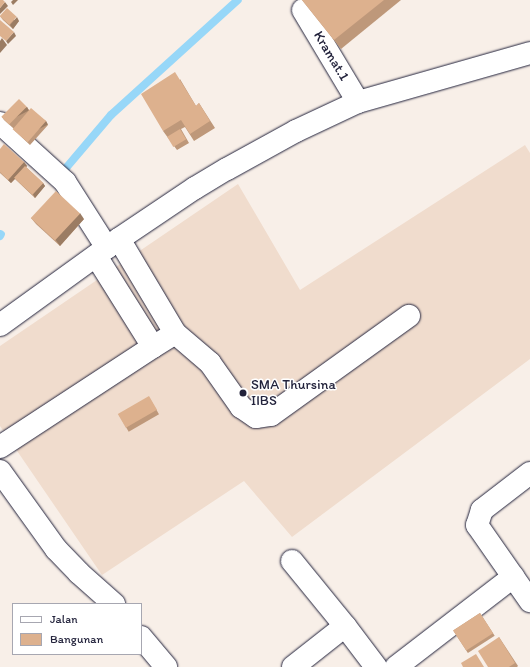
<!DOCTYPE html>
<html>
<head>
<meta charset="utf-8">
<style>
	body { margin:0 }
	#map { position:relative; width:530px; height:667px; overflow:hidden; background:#f8efe8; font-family:Itim,sans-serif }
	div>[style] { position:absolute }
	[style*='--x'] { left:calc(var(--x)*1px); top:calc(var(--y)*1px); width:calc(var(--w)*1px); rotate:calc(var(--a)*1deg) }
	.built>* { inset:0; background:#f0dccd }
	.stream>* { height:8px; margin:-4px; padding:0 4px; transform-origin:4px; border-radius:4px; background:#97d7f8 }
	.roads { filter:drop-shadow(0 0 1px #22223b) drop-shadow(0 0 1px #22223b) }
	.minor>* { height:22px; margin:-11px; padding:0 11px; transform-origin:11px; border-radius:11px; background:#fff }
	.wall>* { inset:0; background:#be987a; transform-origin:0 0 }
	.shaded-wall>* { inset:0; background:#9b7c63; transform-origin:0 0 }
	.building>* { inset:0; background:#ddb18e; transform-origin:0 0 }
	.dots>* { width:11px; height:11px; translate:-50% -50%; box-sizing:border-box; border:2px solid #fff; border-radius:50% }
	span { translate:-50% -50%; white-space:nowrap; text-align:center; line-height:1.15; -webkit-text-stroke:3px #fff; paint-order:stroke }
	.street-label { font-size:14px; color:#22223b }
	.poi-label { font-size:14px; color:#22223b }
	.left { translate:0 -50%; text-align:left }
	.legend { position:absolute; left:12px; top:603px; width:130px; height:52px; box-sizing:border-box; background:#fff; border:1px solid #a7a7b1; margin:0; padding:5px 7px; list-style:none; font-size:12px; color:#22223b }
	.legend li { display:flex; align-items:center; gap:8px; height:20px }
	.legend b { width:20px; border:1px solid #a7a7b1 }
</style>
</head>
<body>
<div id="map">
	<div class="built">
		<div style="clip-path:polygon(525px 145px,530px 153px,530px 359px,292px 537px,244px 481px,102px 575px,0 426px,0 346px,238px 184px,300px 290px)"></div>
	</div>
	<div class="stream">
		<div style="--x:66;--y:168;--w:70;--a:-49.7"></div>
		<div style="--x:111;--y:115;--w:171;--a:-42.2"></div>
		<div style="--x:0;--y:236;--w:2;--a:-63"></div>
	</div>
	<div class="roads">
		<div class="minor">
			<div style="--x:303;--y:10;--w:107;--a:59.1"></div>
			<div style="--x:0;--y:123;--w:88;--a:42.2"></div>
			<div style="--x:65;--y:182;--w:78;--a:57.5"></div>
			<div style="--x:119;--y:239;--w:109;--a:59.2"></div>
			<div style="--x:96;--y:256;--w:107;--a:57.9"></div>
			<div style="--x:153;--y:347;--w:26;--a:-32"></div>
			<div style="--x:175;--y:333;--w:46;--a:40.6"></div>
			<div style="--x:210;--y:363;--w:54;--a:54.8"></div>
			<div style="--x:241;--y:407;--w:18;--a:34"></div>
			<div style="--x:256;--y:417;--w:15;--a:-8"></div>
			<div style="--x:271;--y:415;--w:170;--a:-35.7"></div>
			<div style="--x:0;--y:325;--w:147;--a:-35.9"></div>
			<div style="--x:119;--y:239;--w:92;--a:-33.9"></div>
			<div style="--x:195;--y:188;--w:37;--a:-31"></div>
			<div style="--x:227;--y:169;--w:79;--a:-28.8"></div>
			<div style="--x:296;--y:131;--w:68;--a:-25.1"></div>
			<div style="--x:358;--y:102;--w:179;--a:-15.9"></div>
			<div style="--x:0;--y:447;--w:183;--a:-33.2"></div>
			<div style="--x:0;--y:471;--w:96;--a:54.3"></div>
			<div style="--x:56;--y:549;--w:33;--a:46"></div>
			<div style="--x:79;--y:573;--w:47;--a:41.5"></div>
			<div style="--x:530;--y:473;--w:61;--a:142.4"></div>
			<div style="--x:482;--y:510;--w:16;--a:108"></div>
			<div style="--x:477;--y:525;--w:93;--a:55.1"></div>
			<div style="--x:292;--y:561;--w:84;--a:50.8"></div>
			<div style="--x:141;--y:637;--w:39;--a:50"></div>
			<div style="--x:293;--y:667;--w:66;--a:-38.3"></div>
			<div style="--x:345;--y:626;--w:51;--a:52.9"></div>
			<div style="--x:396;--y:667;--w:148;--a:-37.6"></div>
		</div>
	</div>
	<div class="wall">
		<div style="clip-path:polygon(302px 0,401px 0,341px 49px)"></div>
		<div style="clip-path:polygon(0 16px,19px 21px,13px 29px,3px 20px)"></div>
		<div style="clip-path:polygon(180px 79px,196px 106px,199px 103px,215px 128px,194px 141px,185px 127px,181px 129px,189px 143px,177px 150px,163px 131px)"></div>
		<div style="clip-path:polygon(27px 107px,29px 110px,46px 121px,48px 125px,30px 145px,15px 131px,13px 128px,4px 120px,2px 117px)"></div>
		<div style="clip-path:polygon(0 149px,24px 162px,27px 166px,26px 167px,43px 183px,45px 186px,35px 198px,15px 179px,11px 183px,0 173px)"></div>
		<div style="clip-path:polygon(31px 218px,84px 219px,60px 246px,36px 224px)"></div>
		<div style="left:149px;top:397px;width:20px;height:35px;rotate:60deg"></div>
		<div style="left:480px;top:613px;width:27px;height:32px;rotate:57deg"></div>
		<div style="clip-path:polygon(499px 637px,518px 666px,517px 667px,488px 667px)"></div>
	</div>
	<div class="shaded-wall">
		<div style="clip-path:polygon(13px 0,18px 0,13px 5px,11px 2px)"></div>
		<div style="clip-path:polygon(5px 2px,8px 6px,0 14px,0 8px)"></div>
		<div style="clip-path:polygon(17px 17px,19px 21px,13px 29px,10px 25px)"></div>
		<div style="clip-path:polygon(14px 32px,16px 36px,8px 44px,6px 41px)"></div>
		<div style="clip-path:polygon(2px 38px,7px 45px,0 53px,0 41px)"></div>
		<div style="left:27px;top:107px;width:4px;height:25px;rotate:63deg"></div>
		<div style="left:46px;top:121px;width:4px;height:28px;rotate:63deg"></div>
		<div style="clip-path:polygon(24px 162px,27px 166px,11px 183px,8px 180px)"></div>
		<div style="clip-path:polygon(43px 183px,45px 186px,35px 198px,33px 194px)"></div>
		<div style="clip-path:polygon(80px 213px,84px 219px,60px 246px,55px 239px)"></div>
	</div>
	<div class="building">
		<div style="clip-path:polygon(0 0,3px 0,5px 2px,0 8px)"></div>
		<div style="clip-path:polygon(302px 0,384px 0,334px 40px)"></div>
		<div style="left:7px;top:8px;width:13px;height:11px;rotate:42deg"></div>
		<div style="clip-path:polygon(0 20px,14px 32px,6px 41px,0 36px)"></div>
		<div style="clip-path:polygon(175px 72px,196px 106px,199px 103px,210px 121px,190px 134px,181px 120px,163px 131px,141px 94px)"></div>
		<div style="left:19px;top:99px;width:11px;height:25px;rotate:45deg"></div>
		<div style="left:31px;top:108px;width:20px;height:28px;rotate:41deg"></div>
		<div style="left:180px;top:129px;width:12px;height:15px;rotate:59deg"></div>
		<div style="clip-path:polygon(4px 144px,24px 162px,8px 180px,0 172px,0 149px)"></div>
		<div style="left:25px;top:166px;width:25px;height:16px;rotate:43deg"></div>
		<div style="left:56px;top:191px;width:33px;height:37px;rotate:43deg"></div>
		<div style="left:149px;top:396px;width:16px;height:36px;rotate:60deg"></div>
		<div style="left:480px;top:613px;width:24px;height:32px;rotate:57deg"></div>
		<div style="clip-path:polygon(499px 637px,515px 663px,509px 667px,488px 667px,478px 651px)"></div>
		<div style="clip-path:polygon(476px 654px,484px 667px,463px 667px,461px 663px)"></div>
	</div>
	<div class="dots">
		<div style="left:243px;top:393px;background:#22223b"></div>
	</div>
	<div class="street-label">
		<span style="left:331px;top:56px;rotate:59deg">Kramat.1</span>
	</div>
	<div class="poi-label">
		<span class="left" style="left:251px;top:393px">SMA Thursina<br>IIBS</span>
	</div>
	<ul class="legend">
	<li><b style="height:5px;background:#fff"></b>Jalan</li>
	<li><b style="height:11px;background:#ddb18e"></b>Bangunan</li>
	</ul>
</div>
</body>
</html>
